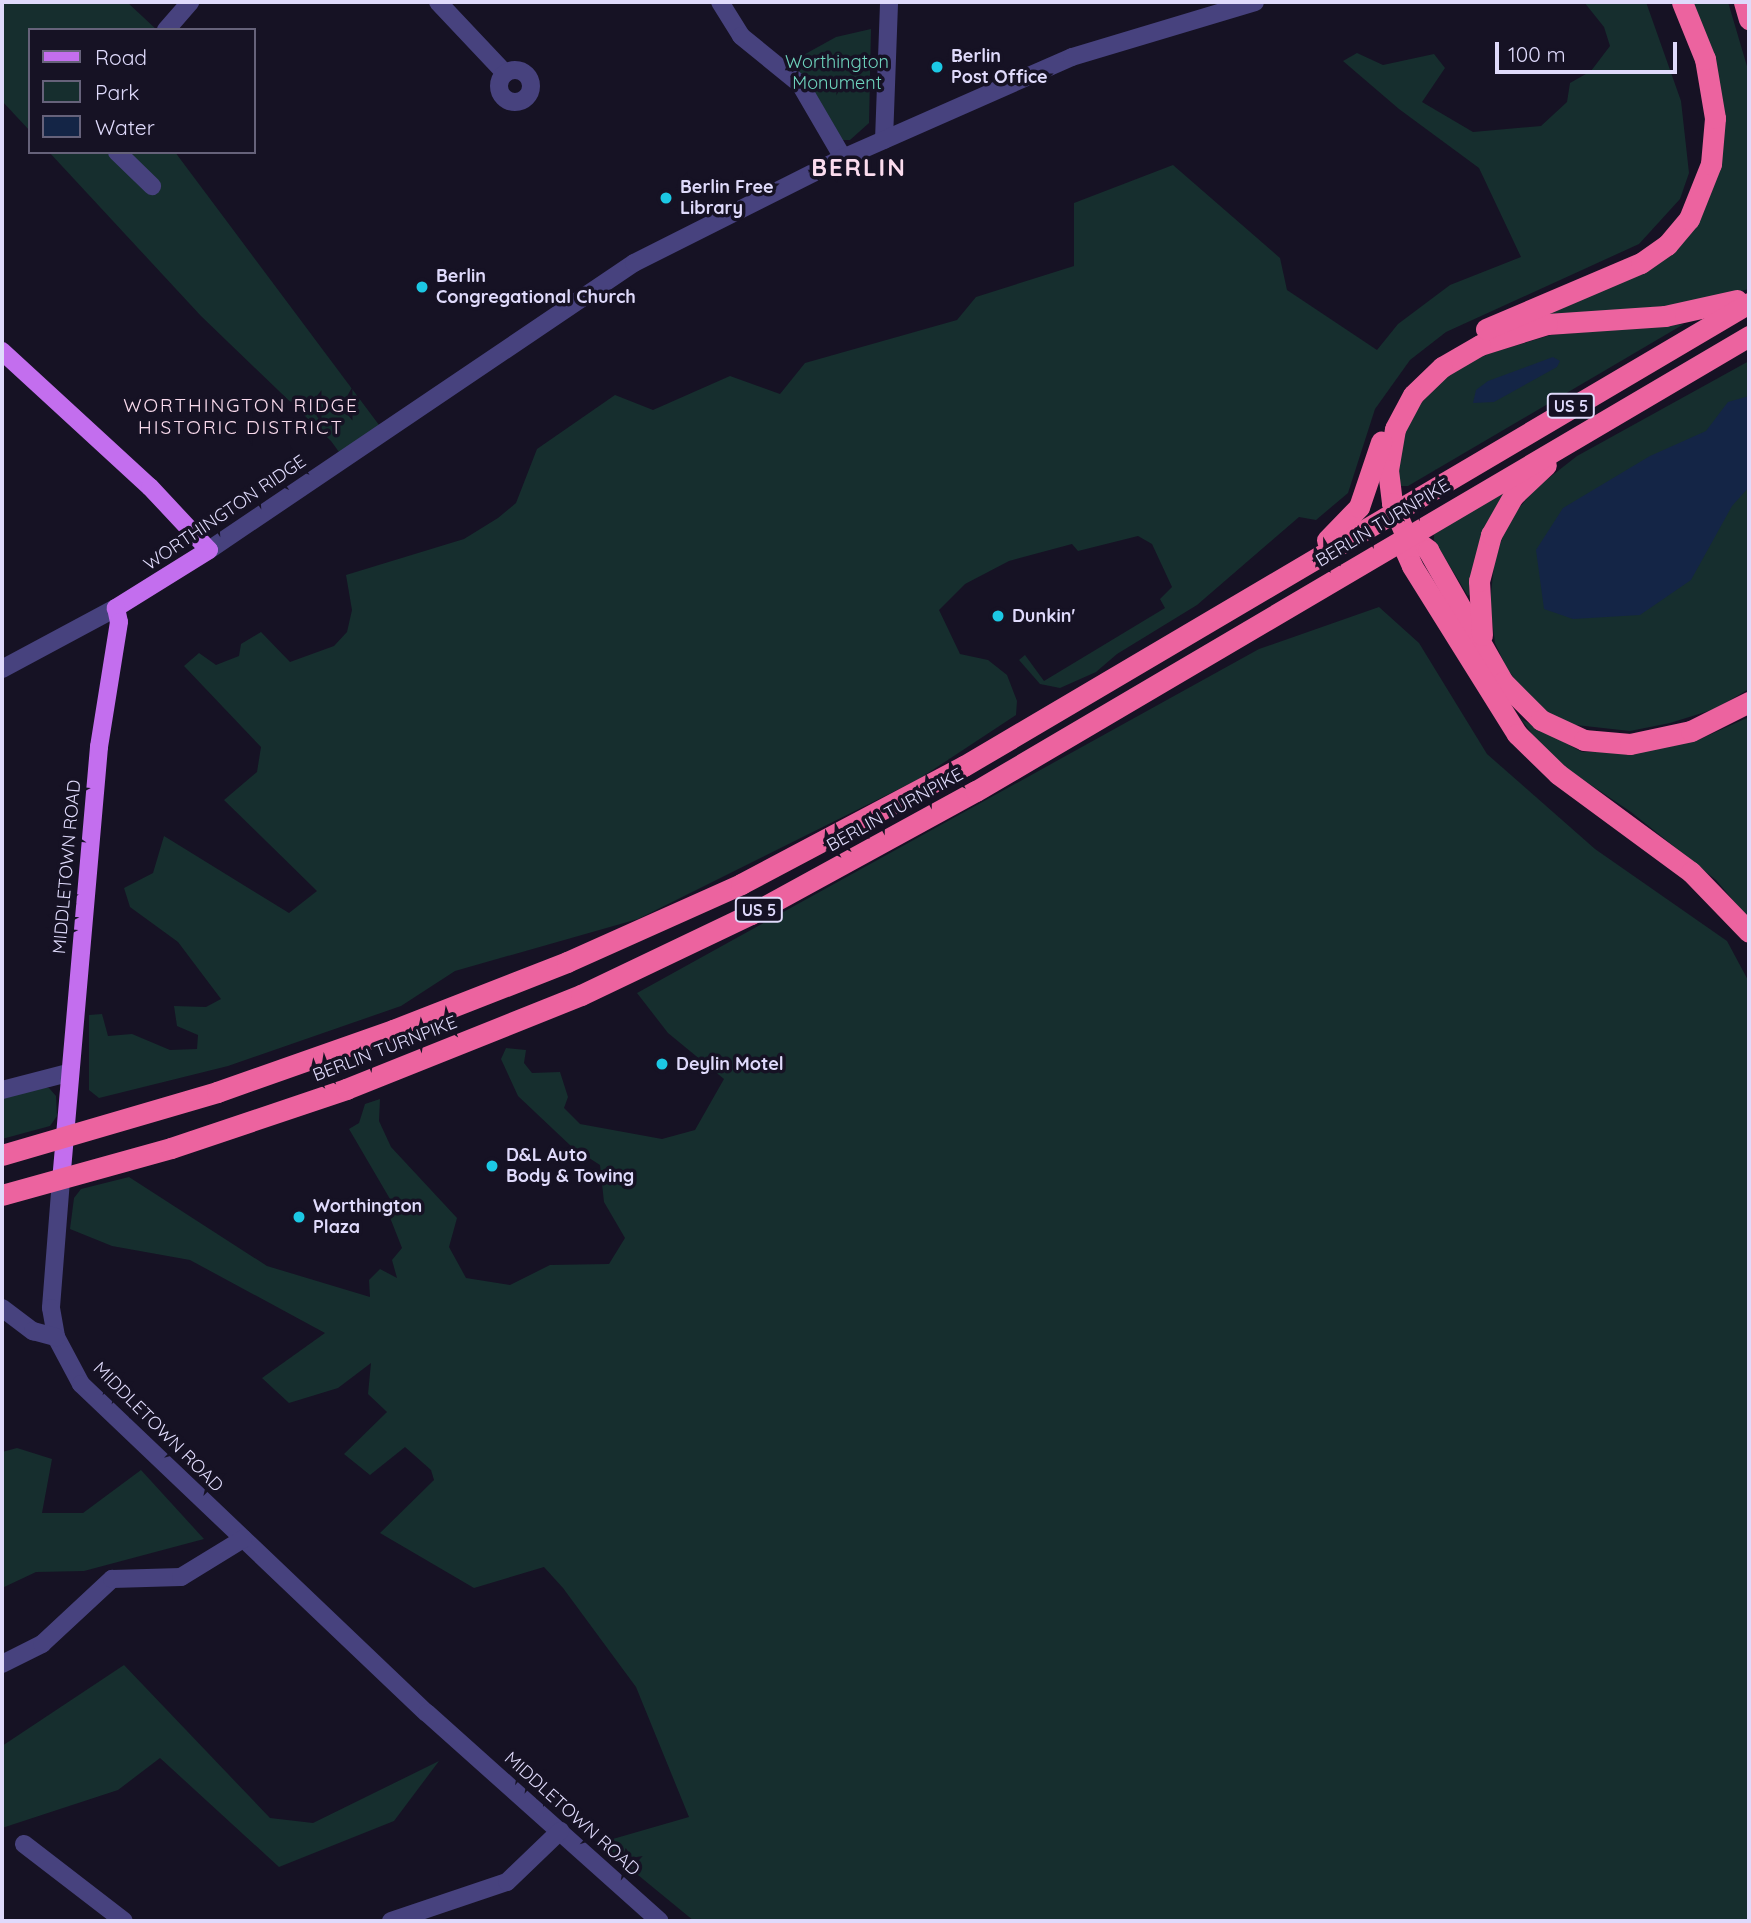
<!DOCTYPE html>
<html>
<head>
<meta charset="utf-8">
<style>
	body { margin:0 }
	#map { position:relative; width:1751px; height:1923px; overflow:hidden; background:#161224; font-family:Quicksand,sans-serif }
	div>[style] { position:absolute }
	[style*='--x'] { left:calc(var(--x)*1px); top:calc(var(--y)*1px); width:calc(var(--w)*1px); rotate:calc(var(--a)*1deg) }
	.green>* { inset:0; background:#162e2e }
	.water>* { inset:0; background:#142546 }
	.minor>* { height:18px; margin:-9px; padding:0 9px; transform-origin:9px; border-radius:9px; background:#47427e }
	.minor>.ring { margin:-9px; padding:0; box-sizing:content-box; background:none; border:18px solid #47427e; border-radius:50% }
	.major>* { height:18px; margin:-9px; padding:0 9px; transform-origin:9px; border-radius:9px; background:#c36eee }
	.highway>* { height:21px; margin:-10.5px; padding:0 10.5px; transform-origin:10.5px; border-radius:10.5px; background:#ec639f }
	.dots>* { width:19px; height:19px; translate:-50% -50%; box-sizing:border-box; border:4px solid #161224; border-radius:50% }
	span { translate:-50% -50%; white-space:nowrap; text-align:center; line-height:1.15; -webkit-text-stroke:7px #161224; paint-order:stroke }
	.shield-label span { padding:2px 5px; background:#161224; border:2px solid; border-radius:5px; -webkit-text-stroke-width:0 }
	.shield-label { font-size:16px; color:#dfdafb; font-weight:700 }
	.poi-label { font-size:18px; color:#dfdafb; font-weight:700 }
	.left { translate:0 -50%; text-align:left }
	.park-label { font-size:18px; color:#6ed3bd }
	.street-label { font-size:18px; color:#dfdafb }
	.neighbourhood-label { font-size:19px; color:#fbdcee; letter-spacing:2px }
	.district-label { font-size:24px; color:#fbdcee; font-weight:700; letter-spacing:2px }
	.frame { position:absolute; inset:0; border:4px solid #dfdafb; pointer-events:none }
	.legend { position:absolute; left:28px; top:28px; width:228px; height:126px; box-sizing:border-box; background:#161224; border:2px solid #66627a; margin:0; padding:9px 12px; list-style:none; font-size:21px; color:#dfdafb }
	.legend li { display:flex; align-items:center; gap:14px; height:35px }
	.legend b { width:35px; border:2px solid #66627a }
	.scale { position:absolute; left:1495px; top:42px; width:182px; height:32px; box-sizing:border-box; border:4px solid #dfdafb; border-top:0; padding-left:9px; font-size:21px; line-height:24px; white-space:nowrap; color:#dfdafb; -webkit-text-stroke:5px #161224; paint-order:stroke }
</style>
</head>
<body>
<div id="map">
	<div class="green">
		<div style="clip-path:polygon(2px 2px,127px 2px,157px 30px,30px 30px,30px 131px,2px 101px)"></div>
		<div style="clip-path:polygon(1584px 2px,1646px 2px,1681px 101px,1689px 173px,1680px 199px,1639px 244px,1446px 332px,1410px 360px,1375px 409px,1348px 493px,1316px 520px,1299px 517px,1197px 605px,1117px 654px,1096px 672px,1060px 688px,1040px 684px,1019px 660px,1025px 655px,1044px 681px,1165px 608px,1160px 599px,1172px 587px,1152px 544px,1138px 536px,1078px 551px,1072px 544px,1009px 561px,965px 584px,939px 610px,960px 654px,988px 660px,1007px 675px,1017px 701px,1016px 715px,919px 779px,638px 919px,455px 971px,401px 1006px,228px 1066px,99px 1098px,89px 1090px,89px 1015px,102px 1014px,108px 1036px,132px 1034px,170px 1050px,197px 1049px,198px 1035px,177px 1026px,174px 1006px,206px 1007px,221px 999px,178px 942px,130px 907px,124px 888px,153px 873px,164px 836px,289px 913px,317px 891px,224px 800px,257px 772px,261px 747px,184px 666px,199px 653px,216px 665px,239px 656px,241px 644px,261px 632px,290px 662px,334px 646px,347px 632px,352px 610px,346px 575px,464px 539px,498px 518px,516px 503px,537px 449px,615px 395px,653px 410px,730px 376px,780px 394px,805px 363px,957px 320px,976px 297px,1074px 266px,1074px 203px,1173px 165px,1280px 258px,1287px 290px,1377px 350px,1398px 324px,1450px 285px,1521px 257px,1479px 168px,1399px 109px,1343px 61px,1357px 53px,1383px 65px,1434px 54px,1445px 68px,1422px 102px,1473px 132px,1541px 126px,1567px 102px,1570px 83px,1591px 71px,1610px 46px,1604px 27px)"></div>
		<div style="clip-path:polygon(1688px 2px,1728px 2px,1749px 73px,1749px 289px,1694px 303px,1534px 319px,1658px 264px,1717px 162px)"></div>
		<div style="clip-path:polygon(871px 29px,869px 123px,850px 140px,836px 140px,788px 70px,789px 63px,836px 37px)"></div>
		<div style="clip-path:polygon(49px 152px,175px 152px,388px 437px,347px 463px,331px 441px,201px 316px)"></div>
		<div style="clip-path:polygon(1684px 324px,1408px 486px,1398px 486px,1395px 466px,1406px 426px,1420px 404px,1450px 374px,1481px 356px,1551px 335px)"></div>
		<div style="clip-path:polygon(1749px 361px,1749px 689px,1715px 709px,1670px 723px,1630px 731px,1567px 724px,1534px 703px,1507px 669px,1495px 643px,1490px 604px,1494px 564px,1507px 522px,1536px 488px,1577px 456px)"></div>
		<div style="clip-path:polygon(1509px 487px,1472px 593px,1468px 596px,1434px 540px,1434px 534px)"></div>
		<div style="clip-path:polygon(1379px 607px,1419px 643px,1487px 754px,1595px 849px,1727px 941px,1749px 982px,1749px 1921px,694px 1921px,599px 1843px,689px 1817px,636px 1687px,563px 1588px,544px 1567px,474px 1588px,380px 1533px,434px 1480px,431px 1470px,405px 1447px,370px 1475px,344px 1454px,387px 1412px,368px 1394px,371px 1363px,338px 1388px,289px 1403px,262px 1378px,325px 1333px,190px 1260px,112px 1246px,70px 1229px,74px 1198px,81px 1189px,129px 1177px,267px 1266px,370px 1297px,369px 1280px,380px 1269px,397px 1278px,392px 1260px,402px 1248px,389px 1215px,397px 1211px,349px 1129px,359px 1123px,365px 1104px,380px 1099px,379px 1121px,391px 1147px,457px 1218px,449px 1247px,466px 1278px,510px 1285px,550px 1265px,609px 1264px,625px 1238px,604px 1202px,600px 1165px,572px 1147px,518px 1096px,501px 1059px,506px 1048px,526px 1050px,524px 1063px,532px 1073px,560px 1072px,568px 1097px,564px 1108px,580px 1124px,662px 1139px,695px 1130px,724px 1079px,668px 1033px,637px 993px,1259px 649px)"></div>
		<div style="clip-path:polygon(1749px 717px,1749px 919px,1716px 880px,1631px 812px,1548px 756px,1521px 719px,1582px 752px,1638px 752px,1698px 740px)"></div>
		<div style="clip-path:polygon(35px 1086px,49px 1088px,56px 1096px,57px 1116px,50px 1126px,2px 1139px,2px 1096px)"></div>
		<div style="clip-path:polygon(17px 1448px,52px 1459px,42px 1513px,83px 1513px,141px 1470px,204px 1539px,84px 1571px,36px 1572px,2px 1588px,2px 1452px)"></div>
		<div style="clip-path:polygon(124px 1665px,270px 1818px,313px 1823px,439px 1761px,394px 1821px,279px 1867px,160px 1758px,118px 1790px,2px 1828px,2px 1746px)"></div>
	</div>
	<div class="water">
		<div style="clip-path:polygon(1553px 357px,1560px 361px,1557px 367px,1494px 402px,1473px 403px,1476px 390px,1488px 381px)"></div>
		<div style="clip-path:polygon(1749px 396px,1749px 487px,1732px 506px,1691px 580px,1640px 615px,1573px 619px,1544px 609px,1536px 550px,1563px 508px,1650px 456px,1706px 431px,1728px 402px)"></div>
	</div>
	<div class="minor">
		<div style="--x:438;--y:2;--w:98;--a:46.7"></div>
		<div style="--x:720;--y:2;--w:40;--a:58"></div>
		<div style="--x:741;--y:36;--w:76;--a:39.1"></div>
		<div style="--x:800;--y:84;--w:86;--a:59.8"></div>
		<div style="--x:166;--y:30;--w:37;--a:-49"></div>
		<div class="ring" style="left:499px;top:70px;width:14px;height:14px"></div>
		<div style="--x:884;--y:140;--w:138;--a:-87.9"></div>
		<div style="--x:117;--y:152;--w:49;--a:44.2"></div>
		<div style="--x:209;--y:550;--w:513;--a:-34.03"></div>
		<div style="--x:634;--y:263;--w:234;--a:-26.7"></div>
		<div style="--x:843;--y:158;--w:250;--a:-23.8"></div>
		<div style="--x:1072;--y:57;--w:191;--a:-16.7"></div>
		<div style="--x:2;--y:669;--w:129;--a:-28.2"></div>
		<div style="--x:2;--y:1090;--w:68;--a:-14.4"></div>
		<div style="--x:61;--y:1180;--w:128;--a:94.5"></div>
		<div style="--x:51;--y:1308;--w:29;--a:80"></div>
		<div style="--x:56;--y:1337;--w:53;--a:62"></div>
		<div style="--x:81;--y:1384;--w:477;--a:43.6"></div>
		<div style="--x:427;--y:1713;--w:312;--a:41.8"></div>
		<div style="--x:2;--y:1308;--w:39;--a:37"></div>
		<div style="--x:33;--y:1331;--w:24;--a:15"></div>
		<div style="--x:2;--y:1664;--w:45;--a:-26.6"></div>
		<div style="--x:42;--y:1644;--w:96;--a:-42.9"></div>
		<div style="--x:112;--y:1579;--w:69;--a:-1.7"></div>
		<div style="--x:181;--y:1577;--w:73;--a:-31.5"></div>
		<div style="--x:24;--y:1844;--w:126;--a:37.6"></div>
		<div style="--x:391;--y:1921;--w:122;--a:-18.6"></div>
		<div style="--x:507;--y:1882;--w:74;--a:-43.9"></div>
	</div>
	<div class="major">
		<div style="--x:2;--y:351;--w:201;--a:42.6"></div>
		<div style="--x:150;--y:487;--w:86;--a:46.9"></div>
		<div style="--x:209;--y:550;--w:110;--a:148.1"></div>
		<div style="--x:116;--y:608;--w:14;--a:78"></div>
		<div style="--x:119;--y:622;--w:127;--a:99.1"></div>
		<div style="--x:99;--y:747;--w:435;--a:95"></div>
	</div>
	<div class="highway">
		<div style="--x:1744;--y:2;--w:18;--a:74"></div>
		<div style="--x:1737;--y:300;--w:74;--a:167.5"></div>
		<div style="--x:1665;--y:316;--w:118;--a:176.1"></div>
		<div style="--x:1547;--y:324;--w:70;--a:162.6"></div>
		<div style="--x:1480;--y:345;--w:44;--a:149.9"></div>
		<div style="--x:1442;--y:367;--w:40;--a:136"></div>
		<div style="--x:1413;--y:395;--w:38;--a:118"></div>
		<div style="--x:1395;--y:429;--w:42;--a:99.7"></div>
		<div style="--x:1388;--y:470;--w:33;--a:83"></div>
		<div style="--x:1392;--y:503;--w:33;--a:67"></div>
		<div style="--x:1405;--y:533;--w:29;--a:36"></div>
		<div style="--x:1428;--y:550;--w:152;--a:60.4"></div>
		<div style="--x:1503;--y:682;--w:54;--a:45"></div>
		<div style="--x:1541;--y:720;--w:47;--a:24.9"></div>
		<div style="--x:1584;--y:740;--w:46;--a:5"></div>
		<div style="--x:1630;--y:744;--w:62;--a:-12"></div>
		<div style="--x:1691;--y:731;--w:65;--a:-26.6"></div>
		<div style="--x:1486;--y:329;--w:168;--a:-23.1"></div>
		<div style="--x:1641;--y:263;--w:32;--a:-35"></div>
		<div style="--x:1667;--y:245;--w:34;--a:-50"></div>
		<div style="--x:1689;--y:219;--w:59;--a:-68.2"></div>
		<div style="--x:1711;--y:164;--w:46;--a:-85"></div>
		<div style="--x:1715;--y:118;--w:60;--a:-99.6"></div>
		<div style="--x:1705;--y:59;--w:61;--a:-112"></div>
		<div style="--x:1407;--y:536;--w:14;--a:98"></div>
		<div style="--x:1405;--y:550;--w:17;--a:66"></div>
		<div style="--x:1412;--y:566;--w:198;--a:58"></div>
		<div style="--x:1517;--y:734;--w:57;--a:44.3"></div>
		<div style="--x:1558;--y:774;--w:165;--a:36.4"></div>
		<div style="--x:1691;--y:872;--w:83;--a:46"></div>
		<div style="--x:1327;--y:540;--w:46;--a:-45.9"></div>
		<div style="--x:1359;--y:507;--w:69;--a:-71.3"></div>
		<div style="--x:1482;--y:635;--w:54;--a:-93.2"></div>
		<div style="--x:1479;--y:581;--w:48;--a:-75.4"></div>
		<div style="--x:1491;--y:535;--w:45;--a:-60.6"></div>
		<div style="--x:1513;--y:496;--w:45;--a:-43.2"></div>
		<div style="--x:2;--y:1155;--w:224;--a:-16.3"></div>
		<div style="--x:217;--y:1092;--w:187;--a:-19.4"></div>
		<div style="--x:393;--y:1030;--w:187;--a:-21.3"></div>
		<div style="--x:567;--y:962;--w:191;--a:-24.1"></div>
		<div style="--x:741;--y:884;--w:252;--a:-27.9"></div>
		<div style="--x:964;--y:766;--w:911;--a:-30.53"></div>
		<div style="--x:2;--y:1195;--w:175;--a:-15.5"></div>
		<div style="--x:171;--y:1148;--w:185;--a:-18.6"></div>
		<div style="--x:346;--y:1089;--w:253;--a:-21.8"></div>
		<div style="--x:581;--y:995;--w:188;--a:-25.5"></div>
		<div style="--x:751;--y:914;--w:256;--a:-28.7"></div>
		<div style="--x:976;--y:791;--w:897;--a:-30.48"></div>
	</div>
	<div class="dots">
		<div style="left:937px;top:67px;background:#1cc8e4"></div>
		<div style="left:666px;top:198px;background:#1cc8e4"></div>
		<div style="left:422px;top:287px;background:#1cc8e4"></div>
		<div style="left:998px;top:616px;background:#1cc8e4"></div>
		<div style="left:662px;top:1064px;background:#1cc8e4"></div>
		<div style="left:492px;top:1166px;background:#1cc8e4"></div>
		<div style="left:299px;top:1217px;background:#1cc8e4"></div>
	</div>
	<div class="shield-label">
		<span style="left:1571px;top:406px">US 5</span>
		<span style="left:759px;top:910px">US 5</span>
	</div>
	<div class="poi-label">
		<span class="left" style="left:951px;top:67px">Berlin<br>Post Office</span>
		<span class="left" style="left:680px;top:198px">Berlin Free<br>Library</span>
		<span class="left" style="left:436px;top:287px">Berlin<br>Congregational Church</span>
		<span class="left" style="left:1012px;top:616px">Dunkin'</span>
		<span class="left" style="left:676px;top:1064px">Deylin Motel</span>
		<span class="left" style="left:506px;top:1166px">D&amp;L Auto<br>Body &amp; Towing</span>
		<span class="left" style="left:313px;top:1217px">Worthington<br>Plaza</span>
	</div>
	<div class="park-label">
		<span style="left:837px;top:73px">Worthington<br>Monument</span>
	</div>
	<div class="street-label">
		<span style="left:225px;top:513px;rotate:-34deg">WORTHINGTON RIDGE</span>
		<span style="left:1383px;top:523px;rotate:-31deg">BERLIN TURNPIKE</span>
		<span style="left:895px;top:810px;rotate:-29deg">BERLIN TURNPIKE</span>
		<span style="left:67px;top:867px;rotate:-85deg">MIDDLETOWN ROAD</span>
		<span style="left:385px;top:1049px;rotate:-21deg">BERLIN TURNPIKE</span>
		<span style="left:158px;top:1427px;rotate:45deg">MIDDLETOWN ROAD</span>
		<span style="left:572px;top:1814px;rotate:42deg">MIDDLETOWN ROAD</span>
	</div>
	<div class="neighbourhood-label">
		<span style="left:241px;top:417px">WORTHINGTON RIDGE<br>HISTORIC DISTRICT</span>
	</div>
	<div class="district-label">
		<span style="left:859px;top:168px">BERLIN</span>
	</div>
	<div class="frame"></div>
	<ul class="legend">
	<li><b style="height:9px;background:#c36eee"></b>Road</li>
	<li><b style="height:19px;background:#162e2e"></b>Park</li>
	<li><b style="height:19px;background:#142546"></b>Water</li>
	</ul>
	<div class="scale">100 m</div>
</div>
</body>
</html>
